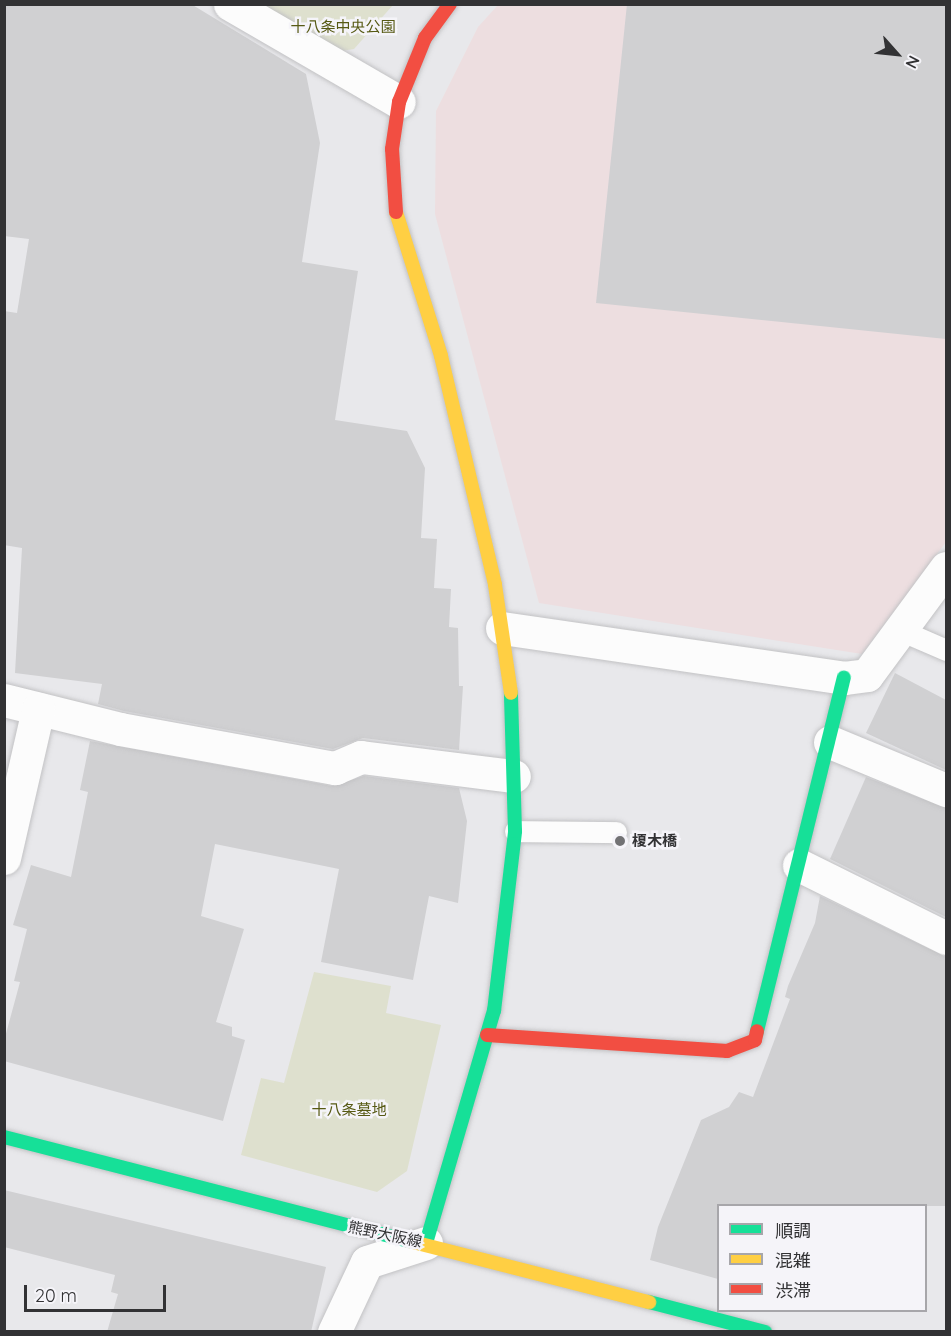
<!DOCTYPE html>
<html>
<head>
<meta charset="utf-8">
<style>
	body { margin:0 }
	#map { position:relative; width:951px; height:1336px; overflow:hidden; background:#e8e8eb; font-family:Quicksand,"Noto Sans JP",sans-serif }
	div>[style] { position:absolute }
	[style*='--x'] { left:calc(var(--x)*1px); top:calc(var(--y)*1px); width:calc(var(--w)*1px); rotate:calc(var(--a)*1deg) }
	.commercial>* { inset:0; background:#eddee0 }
	.green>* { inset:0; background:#dee0ce }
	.building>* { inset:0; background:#d0d0d2 }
	.roads { filter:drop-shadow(0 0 2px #c2c2c4) drop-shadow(0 0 2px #c2c2c4) }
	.lane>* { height:21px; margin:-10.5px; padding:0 10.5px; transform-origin:10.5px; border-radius:10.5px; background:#fcfcfc }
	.street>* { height:33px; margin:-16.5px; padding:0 16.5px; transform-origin:16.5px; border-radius:16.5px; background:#fcfcfc }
	.fast>* { height:14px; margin:-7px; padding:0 7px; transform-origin:7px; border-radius:7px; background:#16e098 }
	.slow>* { height:14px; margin:-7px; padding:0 7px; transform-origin:7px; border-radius:7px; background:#ffcf43 }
	.jam>* { height:14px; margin:-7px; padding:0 7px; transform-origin:7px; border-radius:7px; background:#f24e42 }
	.dots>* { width:16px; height:16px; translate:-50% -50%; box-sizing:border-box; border:3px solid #f5f4f9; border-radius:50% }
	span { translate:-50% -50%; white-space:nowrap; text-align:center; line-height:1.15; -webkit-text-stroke:5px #f5f4f9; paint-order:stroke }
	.park-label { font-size:15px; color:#575a14 }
	.poi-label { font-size:15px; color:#323234; font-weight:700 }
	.left { translate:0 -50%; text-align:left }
	.street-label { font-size:15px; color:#323234 }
	.frame { position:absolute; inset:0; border:6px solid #323234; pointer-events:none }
	.legend { position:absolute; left:717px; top:1204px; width:210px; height:108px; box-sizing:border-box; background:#f5f4f9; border:2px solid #a7a6aa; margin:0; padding:8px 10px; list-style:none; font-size:18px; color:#323234 }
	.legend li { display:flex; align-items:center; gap:12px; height:30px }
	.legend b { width:30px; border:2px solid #a7a6aa }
	.north { position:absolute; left:867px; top:24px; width:60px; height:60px; -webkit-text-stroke:4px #f5f4f9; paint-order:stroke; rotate:117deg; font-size:16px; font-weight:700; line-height:24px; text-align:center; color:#323234 }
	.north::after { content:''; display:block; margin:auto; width:21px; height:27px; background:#323234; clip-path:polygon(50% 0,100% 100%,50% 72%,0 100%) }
	.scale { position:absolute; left:24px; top:1285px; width:142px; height:27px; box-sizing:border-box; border:3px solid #323234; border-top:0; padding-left:8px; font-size:18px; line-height:21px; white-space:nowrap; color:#323234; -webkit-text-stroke:4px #f5f4f9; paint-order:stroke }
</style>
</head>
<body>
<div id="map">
	<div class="commercial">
		<div style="clip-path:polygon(498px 5px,946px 5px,946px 542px,862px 654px,539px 603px,435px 214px,436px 111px,478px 27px)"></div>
	</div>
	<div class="green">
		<div style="clip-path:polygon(261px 5px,393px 5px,354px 49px,341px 51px)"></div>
		<div style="clip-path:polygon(314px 972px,391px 986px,386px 1013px,441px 1025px,407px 1171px,377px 1192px,241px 1155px,261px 1078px,284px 1083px)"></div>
	</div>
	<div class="building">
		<div style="clip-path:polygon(4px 4px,191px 4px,306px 74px,320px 143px,302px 262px,358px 271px,335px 420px,407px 431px,425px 468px,421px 538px,437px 539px,434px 588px,451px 589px,449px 627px,458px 628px,459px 686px,463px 686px,459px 750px,363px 738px,333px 749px,124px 711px,98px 704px,102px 684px,15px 673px,22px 548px,4px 545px,4px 311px,17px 313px,29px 239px,4px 236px)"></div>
		<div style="clip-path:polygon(627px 4px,946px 4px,946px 339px,596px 303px)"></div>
		<div style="clip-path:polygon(895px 673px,946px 700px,946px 770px,866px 733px)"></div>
		<div style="clip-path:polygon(90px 741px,332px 786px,364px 776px,459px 788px,467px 821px,458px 903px,429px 896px,413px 980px,321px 962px,339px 869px,215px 844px,201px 916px,244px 929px,216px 1022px,232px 1027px,232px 1036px,245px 1040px,223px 1121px,4px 1061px,4px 1041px,20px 982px,14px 981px,27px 929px,13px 925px,31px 865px,71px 877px,88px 792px,80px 790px)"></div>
		<div style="clip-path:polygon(866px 777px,946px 808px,946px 917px,830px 859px)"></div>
		<div style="clip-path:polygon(820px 896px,946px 957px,946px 1206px,718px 1206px,718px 1279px,650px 1260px,658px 1227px,701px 1120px,729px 1107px,739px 1092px,753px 1097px,790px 999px,785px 997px,788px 986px,815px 923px)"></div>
		<div style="clip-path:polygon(4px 1190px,326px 1267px,311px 1332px,107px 1332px,118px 1294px,111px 1292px,115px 1275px,4px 1247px)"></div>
	</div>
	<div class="roads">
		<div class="lane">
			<div style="--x:900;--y:630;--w:50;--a:23.5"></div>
			<div style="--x:515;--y:831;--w:101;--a:0.6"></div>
		</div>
		<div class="street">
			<div style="--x:230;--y:4;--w:195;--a:30.1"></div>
			<div style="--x:502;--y:628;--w:346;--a:8.3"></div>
			<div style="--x:844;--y:678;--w:23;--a:-7"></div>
			<div style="--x:867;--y:675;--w:133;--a:-53.6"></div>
			<div style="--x:4;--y:700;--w:120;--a:14"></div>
			<div style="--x:120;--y:729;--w:219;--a:10.3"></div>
			<div style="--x:335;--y:768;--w:28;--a:-23"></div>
			<div style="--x:361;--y:757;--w:154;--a:7.1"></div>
			<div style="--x:830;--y:742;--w:126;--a:22.5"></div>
			<div style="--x:4;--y:858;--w:153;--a:-77.1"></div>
			<div style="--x:799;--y:865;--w:164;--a:26.4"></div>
			<div style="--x:334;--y:1332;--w:77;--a:-64.8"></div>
			<div style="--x:367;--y:1262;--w:62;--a:-17.9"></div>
		</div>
		<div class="fast">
			<div style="--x:757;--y:1031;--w:364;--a:-76.2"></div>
			<div style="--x:4;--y:1137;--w:418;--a:14.4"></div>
			<div style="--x:426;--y:1243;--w:242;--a:-73.7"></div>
			<div style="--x:494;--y:1011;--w:181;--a:-83.3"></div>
			<div style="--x:515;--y:831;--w:138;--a:-91.7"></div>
			<div style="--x:649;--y:1302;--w:120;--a:14.5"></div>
		</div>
		<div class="slow">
			<div style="--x:396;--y:212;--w:151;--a:72.6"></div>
			<div style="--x:441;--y:356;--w:235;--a:76.7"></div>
			<div style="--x:495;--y:585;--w:109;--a:81.6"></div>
			<div style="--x:409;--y:1241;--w:248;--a:14.3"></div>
		</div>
		<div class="jam">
			<div style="--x:396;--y:212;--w:63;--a:-93.6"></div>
			<div style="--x:392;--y:149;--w:48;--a:-81.5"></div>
			<div style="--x:399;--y:102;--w:69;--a:-67.9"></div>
			<div style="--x:425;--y:38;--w:42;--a:-53.7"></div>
			<div style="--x:487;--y:1035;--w:241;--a:3.8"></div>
			<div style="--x:727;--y:1051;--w:30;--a:-21"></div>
			<div style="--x:755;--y:1040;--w:9;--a:-77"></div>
		</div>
	</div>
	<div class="dots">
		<div style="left:620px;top:841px;background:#727274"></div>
	</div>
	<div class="park-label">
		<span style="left:343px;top:27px">十八条中央公園</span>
		<span style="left:349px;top:1110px">十八条墓地</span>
	</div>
	<div class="poi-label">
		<span class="left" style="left:632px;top:841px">榎木橋</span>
	</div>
	<div class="street-label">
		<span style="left:385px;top:1234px;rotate:12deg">熊野大阪線</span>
	</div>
	<div class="frame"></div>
	<ul class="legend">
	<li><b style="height:8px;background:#16e098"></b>順調</li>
	<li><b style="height:8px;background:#ffcf43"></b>混雑</li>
	<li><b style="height:8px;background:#f24e42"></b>渋滞</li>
	</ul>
	<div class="north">N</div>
	<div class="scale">20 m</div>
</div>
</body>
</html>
